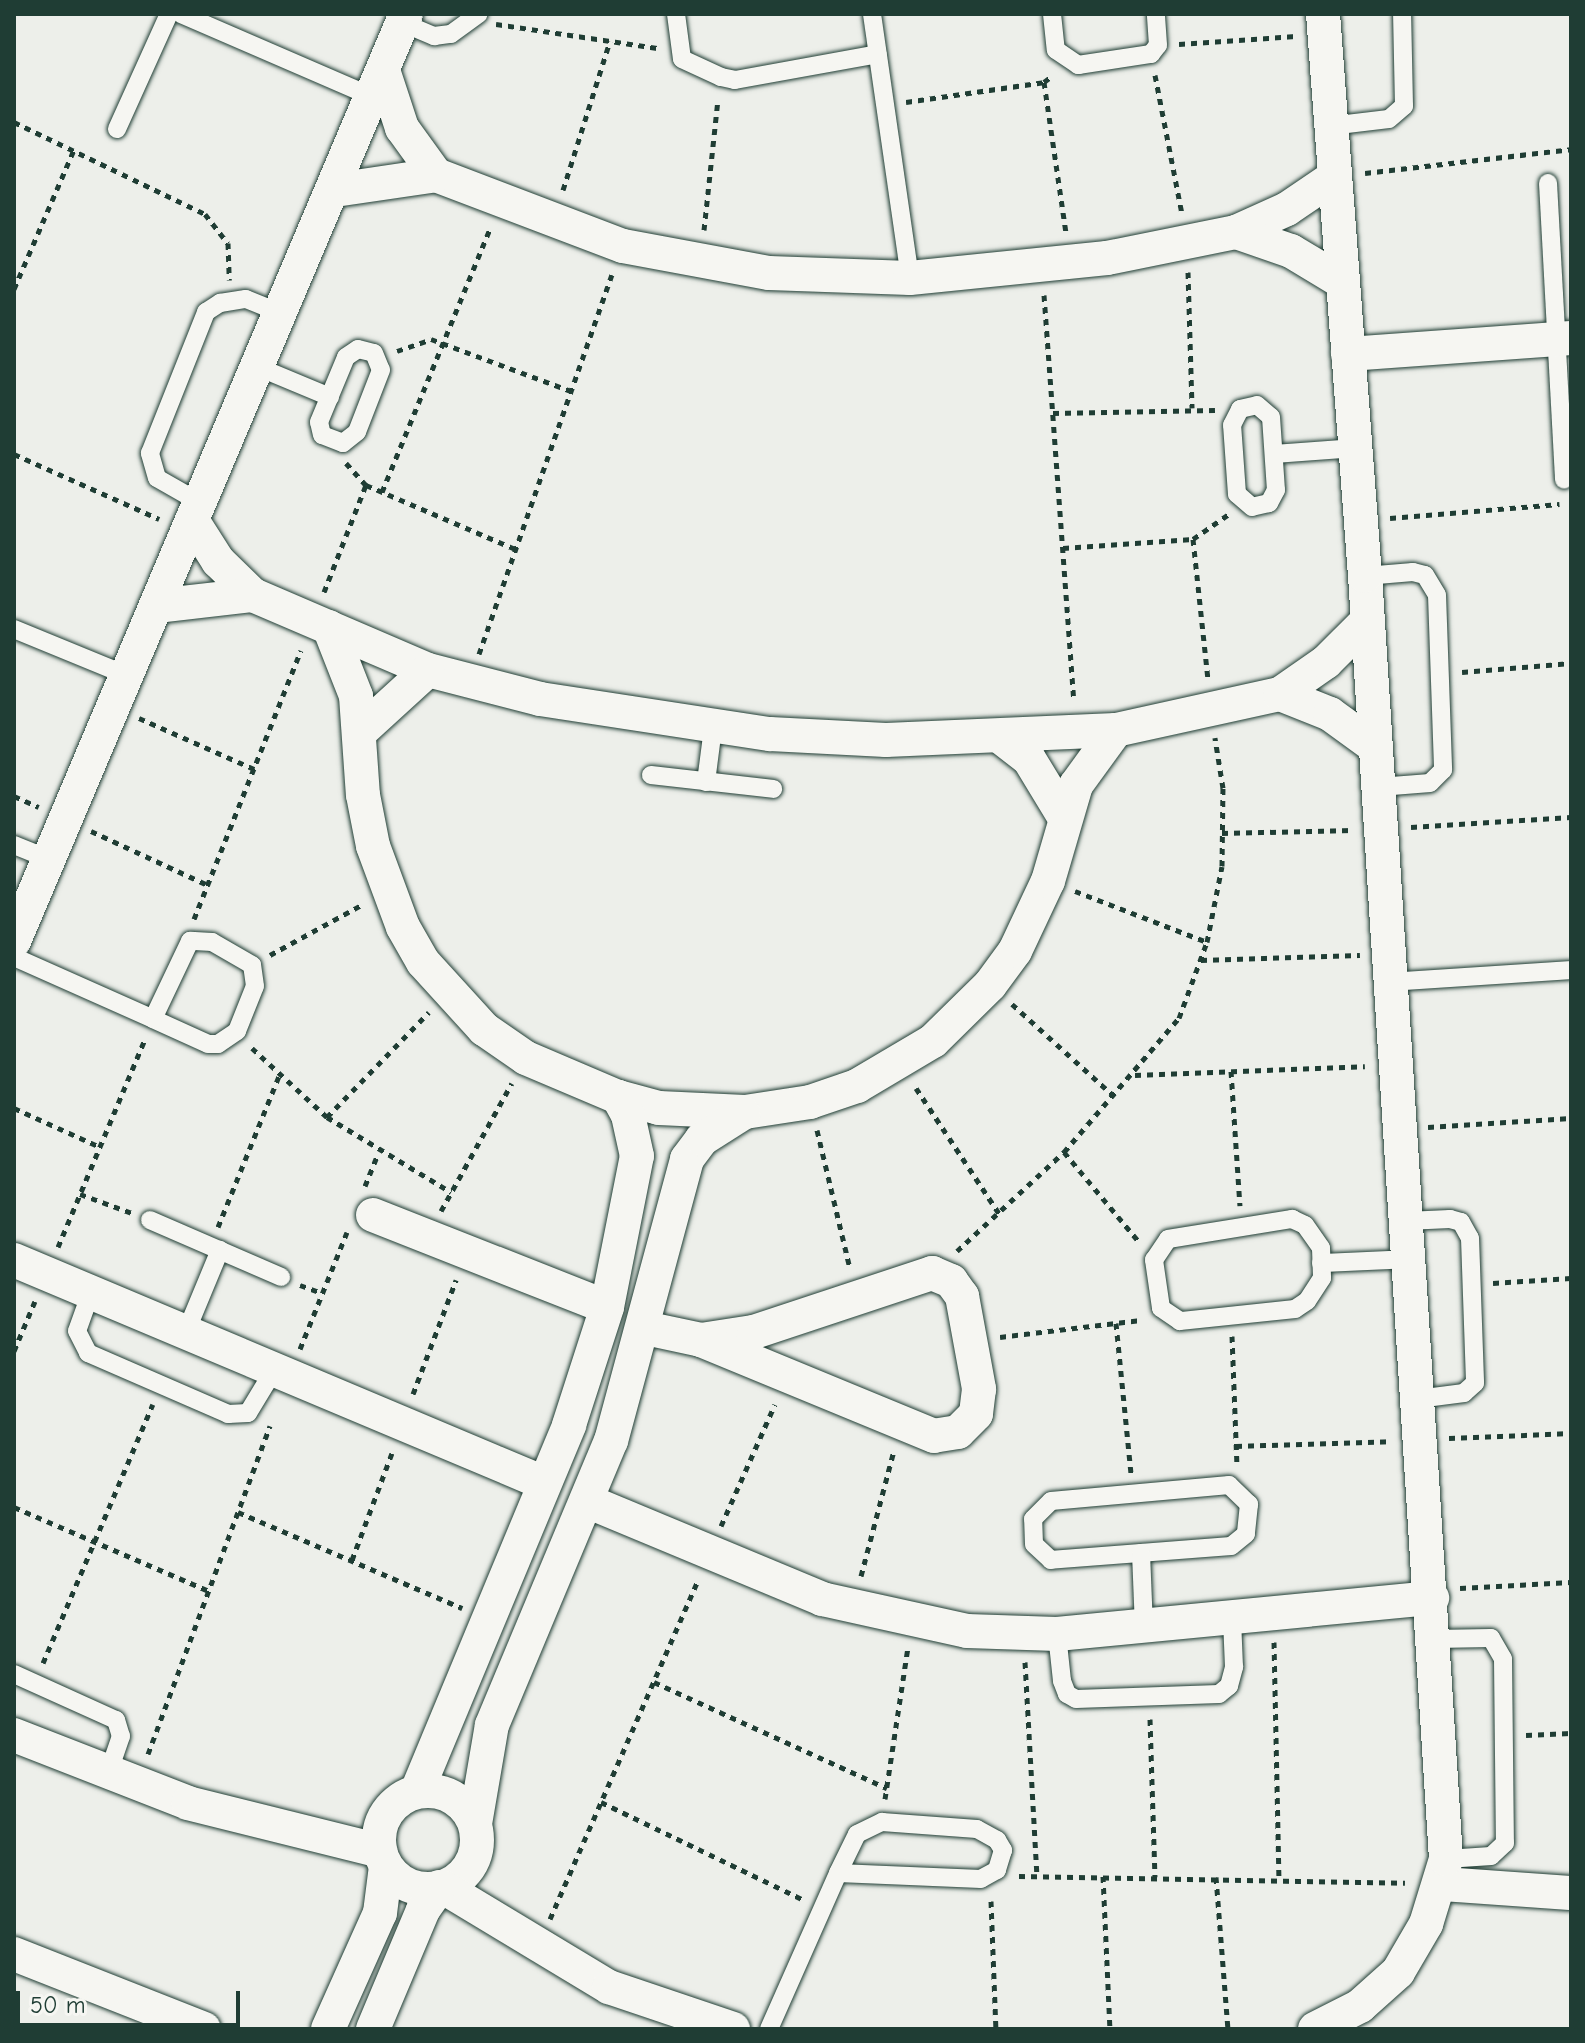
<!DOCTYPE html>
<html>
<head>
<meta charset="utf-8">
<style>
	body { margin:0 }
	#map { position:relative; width:1585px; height:2043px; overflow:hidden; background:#edefea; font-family:"Comic Neue",sans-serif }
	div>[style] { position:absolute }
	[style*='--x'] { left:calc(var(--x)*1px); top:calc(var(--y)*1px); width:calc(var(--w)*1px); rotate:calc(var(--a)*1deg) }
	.path>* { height:5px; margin-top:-2.5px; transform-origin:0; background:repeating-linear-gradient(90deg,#1f3d34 0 6px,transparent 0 12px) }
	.roads { filter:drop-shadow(0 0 2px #1f3d34) drop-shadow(0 0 2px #1f3d34) }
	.lane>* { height:18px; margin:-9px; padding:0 9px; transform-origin:9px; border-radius:9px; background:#f6f6f2 }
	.street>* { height:34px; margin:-17px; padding:0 17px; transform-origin:17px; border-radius:17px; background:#f6f6f2 }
	.street>.ring { margin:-17px; padding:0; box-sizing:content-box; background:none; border:34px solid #f6f6f2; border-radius:50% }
	span { translate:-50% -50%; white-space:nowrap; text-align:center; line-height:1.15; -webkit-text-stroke:6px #f6f6f2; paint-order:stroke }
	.frame { position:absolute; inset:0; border:16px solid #1f3d34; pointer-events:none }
	.scale { position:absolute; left:16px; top:1991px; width:224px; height:36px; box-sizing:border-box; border:4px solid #1f3d34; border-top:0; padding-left:10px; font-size:24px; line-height:28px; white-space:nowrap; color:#1f3d34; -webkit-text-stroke:6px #f6f6f2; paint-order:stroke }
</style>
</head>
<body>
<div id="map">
	<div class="path">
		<div style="--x:496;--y:24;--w:163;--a:8.5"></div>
		<div style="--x:1179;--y:44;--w:117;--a:-3.9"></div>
		<div style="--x:1155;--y:75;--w:142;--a:79"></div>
		<div style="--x:1044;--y:82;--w:152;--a:81.7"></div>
		<div style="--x:906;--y:102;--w:139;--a:-8.2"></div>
		<div style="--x:1044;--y:82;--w:10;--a:-37"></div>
		<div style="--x:14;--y:122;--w:212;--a:25.7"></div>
		<div style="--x:205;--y:214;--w:37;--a:52"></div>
		<div style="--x:228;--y:243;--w:37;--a:88"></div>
		<div style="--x:1365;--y:173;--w:207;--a:-6.6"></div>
		<div style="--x:563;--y:190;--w:156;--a:-72.5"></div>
		<div style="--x:704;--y:230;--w:131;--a:-83.9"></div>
		<div style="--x:1188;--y:272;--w:136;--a:88.3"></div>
		<div style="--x:14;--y:289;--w:151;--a:-66.7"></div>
		<div style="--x:1044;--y:295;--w:406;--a:85.8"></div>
		<div style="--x:397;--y:351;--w:36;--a:-19"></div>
		<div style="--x:431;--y:339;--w:149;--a:20.4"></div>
		<div style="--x:1053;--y:413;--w:162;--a:-1.1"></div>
		<div style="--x:14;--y:454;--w:159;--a:24.1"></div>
		<div style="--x:346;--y:463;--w:30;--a:48"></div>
		<div style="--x:366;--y:485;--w:162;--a:23.2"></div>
		<div style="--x:382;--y:492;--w:287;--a:-67.7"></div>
		<div style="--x:1390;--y:518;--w:170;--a:-4.7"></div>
		<div style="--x:1193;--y:539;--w:142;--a:83.9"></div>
		<div style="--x:1063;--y:548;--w:130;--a:-4"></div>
		<div style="--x:1193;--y:539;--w:44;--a:-34.8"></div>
		<div style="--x:324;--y:592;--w:115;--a:-68.6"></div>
		<div style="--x:479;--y:654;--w:402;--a:-70.7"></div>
		<div style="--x:1462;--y:672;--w:109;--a:-4.7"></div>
		<div style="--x:139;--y:718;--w:126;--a:23.9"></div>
		<div style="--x:14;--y:796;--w:27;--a:24"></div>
		<div style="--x:1411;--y:827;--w:160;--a:-3.6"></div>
		<div style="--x:91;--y:831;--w:129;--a:24.8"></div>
		<div style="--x:1222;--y:833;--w:131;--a:-1.3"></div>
		<div style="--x:1075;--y:891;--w:142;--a:21.1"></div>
		<div style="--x:194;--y:919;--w:289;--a:-68.3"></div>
		<div style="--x:270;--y:955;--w:106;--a:-28.7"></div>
		<div style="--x:1201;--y:960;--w:159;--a:-1.8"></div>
		<div style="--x:1012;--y:1004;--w:139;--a:42.1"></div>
		<div style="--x:252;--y:1048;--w:102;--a:42.6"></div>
		<div style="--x:327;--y:1117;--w:145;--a:31.2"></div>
		<div style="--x:1231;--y:1071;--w:135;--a:86.2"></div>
		<div style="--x:1135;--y:1075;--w:230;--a:-2.2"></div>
		<div style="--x:916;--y:1088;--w:152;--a:56.5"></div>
		<div style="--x:14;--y:1108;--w:94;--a:24.4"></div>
		<div style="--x:327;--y:1117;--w:146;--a:-45.8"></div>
		<div style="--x:1428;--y:1127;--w:143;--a:-3.6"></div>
		<div style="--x:817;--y:1130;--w:142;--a:76.6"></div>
		<div style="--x:1064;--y:1152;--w:119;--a:50.1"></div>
		<div style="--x:365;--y:1186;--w:35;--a:-68"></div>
		<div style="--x:80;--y:1194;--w:55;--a:20.1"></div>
		<div style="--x:441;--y:1211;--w:146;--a:-61"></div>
		<div style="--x:218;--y:1227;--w:163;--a:-68"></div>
		<div style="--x:58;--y:1247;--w:225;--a:-67.3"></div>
		<div style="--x:957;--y:1251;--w:146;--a:-42.8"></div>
		<div style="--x:1064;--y:1152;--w:177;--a:-49.4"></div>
		<div style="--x:1179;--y:1018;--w:81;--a:-69.8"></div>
		<div style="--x:1207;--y:942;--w:77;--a:-78.8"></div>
		<div style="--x:1222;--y:866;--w:78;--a:-89.3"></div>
		<div style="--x:1223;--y:788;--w:51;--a:-99.1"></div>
		<div style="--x:1493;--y:1283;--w:78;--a:-3.7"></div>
		<div style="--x:300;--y:1285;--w:23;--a:20"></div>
		<div style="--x:1116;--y:1323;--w:151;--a:84.3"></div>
		<div style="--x:1232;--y:1336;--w:130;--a:87.8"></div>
		<div style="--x:1000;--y:1337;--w:142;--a:-6.9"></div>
		<div style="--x:300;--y:1349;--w:126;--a:-68.1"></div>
		<div style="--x:14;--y:1351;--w:54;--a:-67.2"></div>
		<div style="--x:413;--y:1394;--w:122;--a:-69.3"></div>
		<div style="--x:1449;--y:1438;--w:122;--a:-2.3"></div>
		<div style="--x:1236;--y:1446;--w:155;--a:-1.8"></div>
		<div style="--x:14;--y:1507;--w:212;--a:23.3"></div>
		<div style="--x:238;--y:1512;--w:244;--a:23.2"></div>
		<div style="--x:721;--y:1526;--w:133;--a:-66.1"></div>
		<div style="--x:352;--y:1560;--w:114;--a:-69.5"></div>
		<div style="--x:861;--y:1576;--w:130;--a:-75.3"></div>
		<div style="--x:1460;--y:1588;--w:111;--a:-3.1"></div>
		<div style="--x:1274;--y:1642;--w:235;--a:88.8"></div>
		<div style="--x:1025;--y:1662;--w:214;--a:86.8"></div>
		<div style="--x:43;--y:1663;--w:281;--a:-67"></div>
		<div style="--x:654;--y:1682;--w:256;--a:24.5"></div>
		<div style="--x:1150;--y:1719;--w:158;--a:88.2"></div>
		<div style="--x:1526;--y:1735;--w:45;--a:-2.5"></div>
		<div style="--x:148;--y:1754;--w:350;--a:-69.6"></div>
		<div style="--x:885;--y:1799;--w:154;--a:-81.4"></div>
		<div style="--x:601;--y:1802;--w:223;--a:25.8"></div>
		<div style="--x:1019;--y:1876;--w:386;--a:1"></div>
		<div style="--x:1103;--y:1876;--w:153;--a:87.4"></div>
		<div style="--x:1216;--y:1877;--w:152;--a:85.5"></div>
		<div style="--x:991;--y:1901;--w:128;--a:87.8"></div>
		<div style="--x:550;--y:1919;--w:370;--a:-66.4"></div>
	</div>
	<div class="roads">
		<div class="lane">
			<div style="--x:181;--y:14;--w:209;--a:23.4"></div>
			<div style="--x:676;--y:14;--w:45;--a:82.4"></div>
			<div style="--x:682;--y:59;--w:43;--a:24.8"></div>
			<div style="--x:721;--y:77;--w:14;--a:12"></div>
			<div style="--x:735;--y:80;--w:145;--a:-10.3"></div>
			<div style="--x:872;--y:14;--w:267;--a:81.8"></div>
			<div style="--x:1052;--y:14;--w:36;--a:84"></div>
			<div style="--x:1056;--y:50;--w:27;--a:34"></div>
			<div style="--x:1078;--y:65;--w:74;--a:-8.6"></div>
			<div style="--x:1151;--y:54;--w:11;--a:-52"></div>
			<div style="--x:1158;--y:45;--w:31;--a:-94"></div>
			<div style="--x:403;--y:23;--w:34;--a:23"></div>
			<div style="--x:434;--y:36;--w:17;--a:-7"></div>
			<div style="--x:451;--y:34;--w:34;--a:-36"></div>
			<div style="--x:1330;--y:126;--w:59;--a:-6.8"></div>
			<div style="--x:1389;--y:119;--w:20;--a:-41"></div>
			<div style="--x:1404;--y:106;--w:92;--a:-91.2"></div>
			<div style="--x:117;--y:129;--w:126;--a:-65.7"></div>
			<div style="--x:1548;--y:183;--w:297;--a:86.9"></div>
			<div style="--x:358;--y:349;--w:16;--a:14"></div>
			<div style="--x:374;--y:353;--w:18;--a:68"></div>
			<div style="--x:381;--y:370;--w:66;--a:111.2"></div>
			<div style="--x:357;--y:432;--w:18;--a:142"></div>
			<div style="--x:343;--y:443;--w:22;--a:-159"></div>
			<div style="--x:322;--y:435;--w:13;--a:-103"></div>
			<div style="--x:319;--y:422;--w:70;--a:-67.4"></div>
			<div style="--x:346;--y:357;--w:14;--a:-34"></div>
			<div style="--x:258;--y:367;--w:78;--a:22.6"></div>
			<div style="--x:1257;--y:405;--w:18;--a:41"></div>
			<div style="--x:1271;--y:417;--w:73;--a:86.1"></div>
			<div style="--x:1276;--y:490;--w:15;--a:118"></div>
			<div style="--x:1269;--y:503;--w:17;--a:167"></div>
			<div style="--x:1252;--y:507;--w:20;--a:-139"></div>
			<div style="--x:1237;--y:494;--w:69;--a:-94.1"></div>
			<div style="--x:1232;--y:425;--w:18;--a:-63"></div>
			<div style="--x:1240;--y:409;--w:17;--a:-13"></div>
			<div style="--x:1274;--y:454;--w:82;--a:-4.2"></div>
			<div style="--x:199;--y:502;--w:48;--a:-150.3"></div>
			<div style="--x:157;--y:478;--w:26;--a:-106"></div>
			<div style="--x:150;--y:453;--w:152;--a:-68.3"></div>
			<div style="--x:206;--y:312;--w:17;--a:-33"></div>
			<div style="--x:220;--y:303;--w:26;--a:-9"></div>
			<div style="--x:246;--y:299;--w:38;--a:22"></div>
			<div style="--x:1365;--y:576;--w:48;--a:-4.8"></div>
			<div style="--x:1413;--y:572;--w:12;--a:14"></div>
			<div style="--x:1425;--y:575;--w:23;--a:59"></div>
			<div style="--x:1437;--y:595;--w:175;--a:88"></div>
			<div style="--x:1443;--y:770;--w:18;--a:135"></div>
			<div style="--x:1430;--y:783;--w:51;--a:175.5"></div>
			<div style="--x:14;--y:629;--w:121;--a:22.3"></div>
			<div style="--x:651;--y:775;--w:123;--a:6.5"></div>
			<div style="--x:706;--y:782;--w:54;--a:-82.6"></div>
			<div style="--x:14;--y:845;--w:38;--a:22"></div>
			<div style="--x:14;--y:957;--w:152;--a:24"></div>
			<div style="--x:153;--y:1019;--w:60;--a:24.4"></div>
			<div style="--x:208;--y:1044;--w:10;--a:0"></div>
			<div style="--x:218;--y:1044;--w:23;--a:-34"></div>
			<div style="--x:237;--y:1031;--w:48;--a:-68.2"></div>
			<div style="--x:255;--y:986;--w:21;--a:-98"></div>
			<div style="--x:252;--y:965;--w:46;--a:-150.1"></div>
			<div style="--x:212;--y:942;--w:22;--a:-177"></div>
			<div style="--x:190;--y:941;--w:86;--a:115.4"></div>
			<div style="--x:1390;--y:982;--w:181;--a:-3.8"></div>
			<div style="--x:1292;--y:1219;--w:14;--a:25"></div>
			<div style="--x:1305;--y:1225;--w:28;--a:55"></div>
			<div style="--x:1321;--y:1248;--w:30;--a:88"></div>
			<div style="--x:1322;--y:1278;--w:27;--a:123"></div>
			<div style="--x:1307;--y:1301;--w:14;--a:146"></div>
			<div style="--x:1295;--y:1309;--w:116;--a:174"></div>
			<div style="--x:1180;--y:1321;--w:23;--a:-146"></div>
			<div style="--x:1161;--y:1308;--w:49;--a:-98.3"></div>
			<div style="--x:1154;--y:1260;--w:25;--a:-56"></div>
			<div style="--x:1168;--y:1239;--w:126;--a:-9.2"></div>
			<div style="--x:150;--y:1220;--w:143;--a:23.5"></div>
			<div style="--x:1406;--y:1221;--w:44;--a:-2.6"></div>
			<div style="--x:1450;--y:1219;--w:11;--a:15"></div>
			<div style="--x:1461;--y:1222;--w:18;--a:61"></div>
			<div style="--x:1470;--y:1238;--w:145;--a:88"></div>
			<div style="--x:1475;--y:1383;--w:15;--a:138"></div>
			<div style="--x:1464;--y:1393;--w:47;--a:172.7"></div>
			<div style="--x:1321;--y:1263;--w:87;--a:-2.6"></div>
			<div style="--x:91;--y:1292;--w:41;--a:109.7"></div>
			<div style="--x:77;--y:1331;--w:25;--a:63"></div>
			<div style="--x:88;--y:1353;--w:153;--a:23.5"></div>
			<div style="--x:228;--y:1414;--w:20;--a:-3"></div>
			<div style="--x:248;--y:1413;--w:50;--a:-58.8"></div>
			<div style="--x:186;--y:1332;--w:89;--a:-67.5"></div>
			<div style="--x:1229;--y:1485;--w:28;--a:44"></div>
			<div style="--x:1249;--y:1504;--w:30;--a:96"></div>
			<div style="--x:1246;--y:1534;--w:19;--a:141"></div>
			<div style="--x:1231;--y:1546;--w:181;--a:175.6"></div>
			<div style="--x:1051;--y:1560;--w:23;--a:-137"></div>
			<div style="--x:1034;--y:1544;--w:25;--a:-92"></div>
			<div style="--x:1033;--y:1519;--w:25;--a:-45"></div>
			<div style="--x:1051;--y:1501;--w:179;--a:-5.1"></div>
			<div style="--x:1141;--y:1553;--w:74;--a:87.7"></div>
			<div style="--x:1057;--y:1634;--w:47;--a:83.9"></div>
			<div style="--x:1062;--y:1681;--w:14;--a:69"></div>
			<div style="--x:1067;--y:1694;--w:10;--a:29"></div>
			<div style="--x:1076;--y:1699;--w:143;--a:-2"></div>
			<div style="--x:1219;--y:1694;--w:13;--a:-39"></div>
			<div style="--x:1229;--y:1686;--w:20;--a:-75"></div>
			<div style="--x:1234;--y:1667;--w:47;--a:-92.4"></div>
			<div style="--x:1434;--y:1639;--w:57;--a:-1"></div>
			<div style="--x:1491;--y:1638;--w:24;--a:60"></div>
			<div style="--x:1503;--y:1659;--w:184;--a:89.4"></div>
			<div style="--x:1505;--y:1843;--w:19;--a:137"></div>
			<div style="--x:1491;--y:1856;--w:45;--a:176.2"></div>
			<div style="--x:14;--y:1674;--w:112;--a:24.3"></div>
			<div style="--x:116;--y:1720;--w:17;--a:73"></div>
			<div style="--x:121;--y:1736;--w:40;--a:108.9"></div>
			<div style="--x:769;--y:2029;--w:171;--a:-66.1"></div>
			<div style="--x:838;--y:1873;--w:43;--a:-64"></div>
			<div style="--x:857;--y:1834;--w:28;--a:-26"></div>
			<div style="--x:882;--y:1822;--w:95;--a:4.2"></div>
			<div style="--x:977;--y:1829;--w:23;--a:29"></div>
			<div style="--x:997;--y:1840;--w:12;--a:59"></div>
			<div style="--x:1003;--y:1850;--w:21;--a:107"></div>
			<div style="--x:997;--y:1870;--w:18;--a:151"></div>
			<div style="--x:981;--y:1879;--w:143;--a:-177.6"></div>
		</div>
		<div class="street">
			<div style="--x:384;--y:73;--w:58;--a:71.9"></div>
			<div style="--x:402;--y:128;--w:58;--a:54.1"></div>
			<div style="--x:436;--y:175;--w:200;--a:20.8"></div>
			<div style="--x:623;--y:246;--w:148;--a:10.5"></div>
			<div style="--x:769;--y:273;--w:141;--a:2"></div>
			<div style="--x:910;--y:278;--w:198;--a:-5.8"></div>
			<div style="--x:1107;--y:258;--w:132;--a:-11.4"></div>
			<div style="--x:1236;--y:232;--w:56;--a:-24.3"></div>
			<div style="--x:1287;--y:209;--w:57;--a:-34.2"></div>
			<div style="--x:335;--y:190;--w:102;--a:-8.4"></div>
			<div style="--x:1236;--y:232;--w:58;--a:19.1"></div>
			<div style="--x:1291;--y:251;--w:58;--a:31"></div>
			<div style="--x:1348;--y:354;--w:224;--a:-4.1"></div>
			<div style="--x:192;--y:520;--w:49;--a:57.6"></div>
			<div style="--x:218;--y:561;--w:49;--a:44.2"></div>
			<div style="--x:253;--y:595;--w:190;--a:23.2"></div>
			<div style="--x:428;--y:670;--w:116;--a:14.5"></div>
			<div style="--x:540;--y:699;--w:233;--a:8.7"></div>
			<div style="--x:770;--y:734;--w:116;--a:3"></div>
			<div style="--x:886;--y:740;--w:230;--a:-2.5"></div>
			<div style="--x:1116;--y:730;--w:168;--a:-12.4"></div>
			<div style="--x:1280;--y:694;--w:56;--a:-34.8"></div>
			<div style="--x:1326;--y:662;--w:57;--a:-45"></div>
			<div style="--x:156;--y:606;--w:98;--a:-6.5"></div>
			<div style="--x:329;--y:627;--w:74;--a:68.6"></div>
			<div style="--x:356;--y:696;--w:99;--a:86"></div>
			<div style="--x:363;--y:795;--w:52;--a:78.9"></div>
			<div style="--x:373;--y:846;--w:86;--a:69.7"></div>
			<div style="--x:403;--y:927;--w:40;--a:60.3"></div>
			<div style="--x:423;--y:962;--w:91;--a:47.7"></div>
			<div style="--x:484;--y:1029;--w:51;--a:34.6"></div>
			<div style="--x:526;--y:1058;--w:100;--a:23"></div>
			<div style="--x:618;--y:1097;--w:42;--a:15"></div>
			<div style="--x:659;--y:1108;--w:86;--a:2.7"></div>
			<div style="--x:745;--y:1112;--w:66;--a:-8.7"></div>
			<div style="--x:810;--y:1102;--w:50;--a:-18.8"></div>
			<div style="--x:857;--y:1086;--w:88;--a:-30.6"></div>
			<div style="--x:933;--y:1041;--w:80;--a:-44.5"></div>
			<div style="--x:990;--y:985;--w:42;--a:-53.7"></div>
			<div style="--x:1015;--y:951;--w:77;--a:-64.8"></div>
			<div style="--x:1048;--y:881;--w:100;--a:-73.7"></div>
			<div style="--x:1076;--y:785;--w:68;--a:-54"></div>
			<div style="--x:1280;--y:694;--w:54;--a:21.8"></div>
			<div style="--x:1330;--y:714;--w:54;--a:36"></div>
			<div style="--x:359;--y:733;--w:93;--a:-42.4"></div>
			<div style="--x:1002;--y:738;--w:34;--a:38"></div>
			<div style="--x:1029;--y:759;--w:66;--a:58.7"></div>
			<div style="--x:14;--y:941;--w:1006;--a:-67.08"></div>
			<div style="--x:373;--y:1215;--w:251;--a:21.5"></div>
			<div style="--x:14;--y:1260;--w:575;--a:22.82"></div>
			<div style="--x:645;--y:1328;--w:57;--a:12.1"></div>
			<div style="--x:701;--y:1340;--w:54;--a:-8.6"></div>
			<div style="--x:754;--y:1332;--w:188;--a:-18.3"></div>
			<div style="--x:932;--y:1273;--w:21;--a:23"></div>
			<div style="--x:951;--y:1281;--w:19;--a:54"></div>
			<div style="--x:962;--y:1296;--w:95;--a:79.6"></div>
			<div style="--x:979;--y:1389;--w:25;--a:97"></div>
			<div style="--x:976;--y:1414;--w:25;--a:135"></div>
			<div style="--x:958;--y:1432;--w:24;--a:171"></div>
			<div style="--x:934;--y:1436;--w:252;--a:-157.6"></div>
			<div style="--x:587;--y:1501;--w:255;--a:22.6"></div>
			<div style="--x:822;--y:1599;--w:148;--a:12.4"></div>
			<div style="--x:967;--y:1631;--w:90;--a:1.9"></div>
			<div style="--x:1057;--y:1634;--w:377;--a:-5.5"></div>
			<div style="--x:14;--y:1735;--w:187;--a:21.3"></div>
			<div style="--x:188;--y:1803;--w:198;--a:14"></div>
			<div style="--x:417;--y:1791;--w:396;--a:-67.4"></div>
			<div style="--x:569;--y:1425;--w:124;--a:-72.1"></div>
			<div style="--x:607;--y:1307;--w:154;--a:-78.8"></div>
			<div style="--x:637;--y:1156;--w:42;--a:-102.4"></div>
			<div style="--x:628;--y:1115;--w:21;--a:-119"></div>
			<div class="ring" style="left:379px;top:1791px;width:64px;height:64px"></div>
			<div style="--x:475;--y:1824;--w:100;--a:-80.3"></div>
			<div style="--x:492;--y:1725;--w:308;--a:-67.3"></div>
			<div style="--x:611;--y:1441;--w:292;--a:-74.9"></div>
			<div style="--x:687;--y:1159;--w:25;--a:-53"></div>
			<div style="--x:702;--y:1139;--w:49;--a:-32.4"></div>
			<div style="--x:1442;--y:1884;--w:129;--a:4"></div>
			<div style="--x:443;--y:1887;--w:194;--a:31.1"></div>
			<div style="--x:609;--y:1987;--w:131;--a:18.7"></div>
			<div style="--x:14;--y:1954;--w:204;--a:21.5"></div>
			<div style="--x:328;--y:2029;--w:127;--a:-65.9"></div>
			<div style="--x:380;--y:1913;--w:47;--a:-82.7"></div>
			<div style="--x:373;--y:2029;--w:129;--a:-67.2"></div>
			<div style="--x:423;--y:1910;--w:28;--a:-55"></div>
			<div style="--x:1315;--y:2029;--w:51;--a:-27.1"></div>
			<div style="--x:1360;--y:2006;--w:51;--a:-41.8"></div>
			<div style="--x:1398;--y:1972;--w:56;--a:-59.7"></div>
			<div style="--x:1426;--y:1924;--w:68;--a:-72.9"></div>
			<div style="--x:1446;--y:1859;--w:1286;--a:-93.61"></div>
			<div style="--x:1365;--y:576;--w:564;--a:-94.27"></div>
		</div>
	</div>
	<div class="frame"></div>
	<div class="scale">50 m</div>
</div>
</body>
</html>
